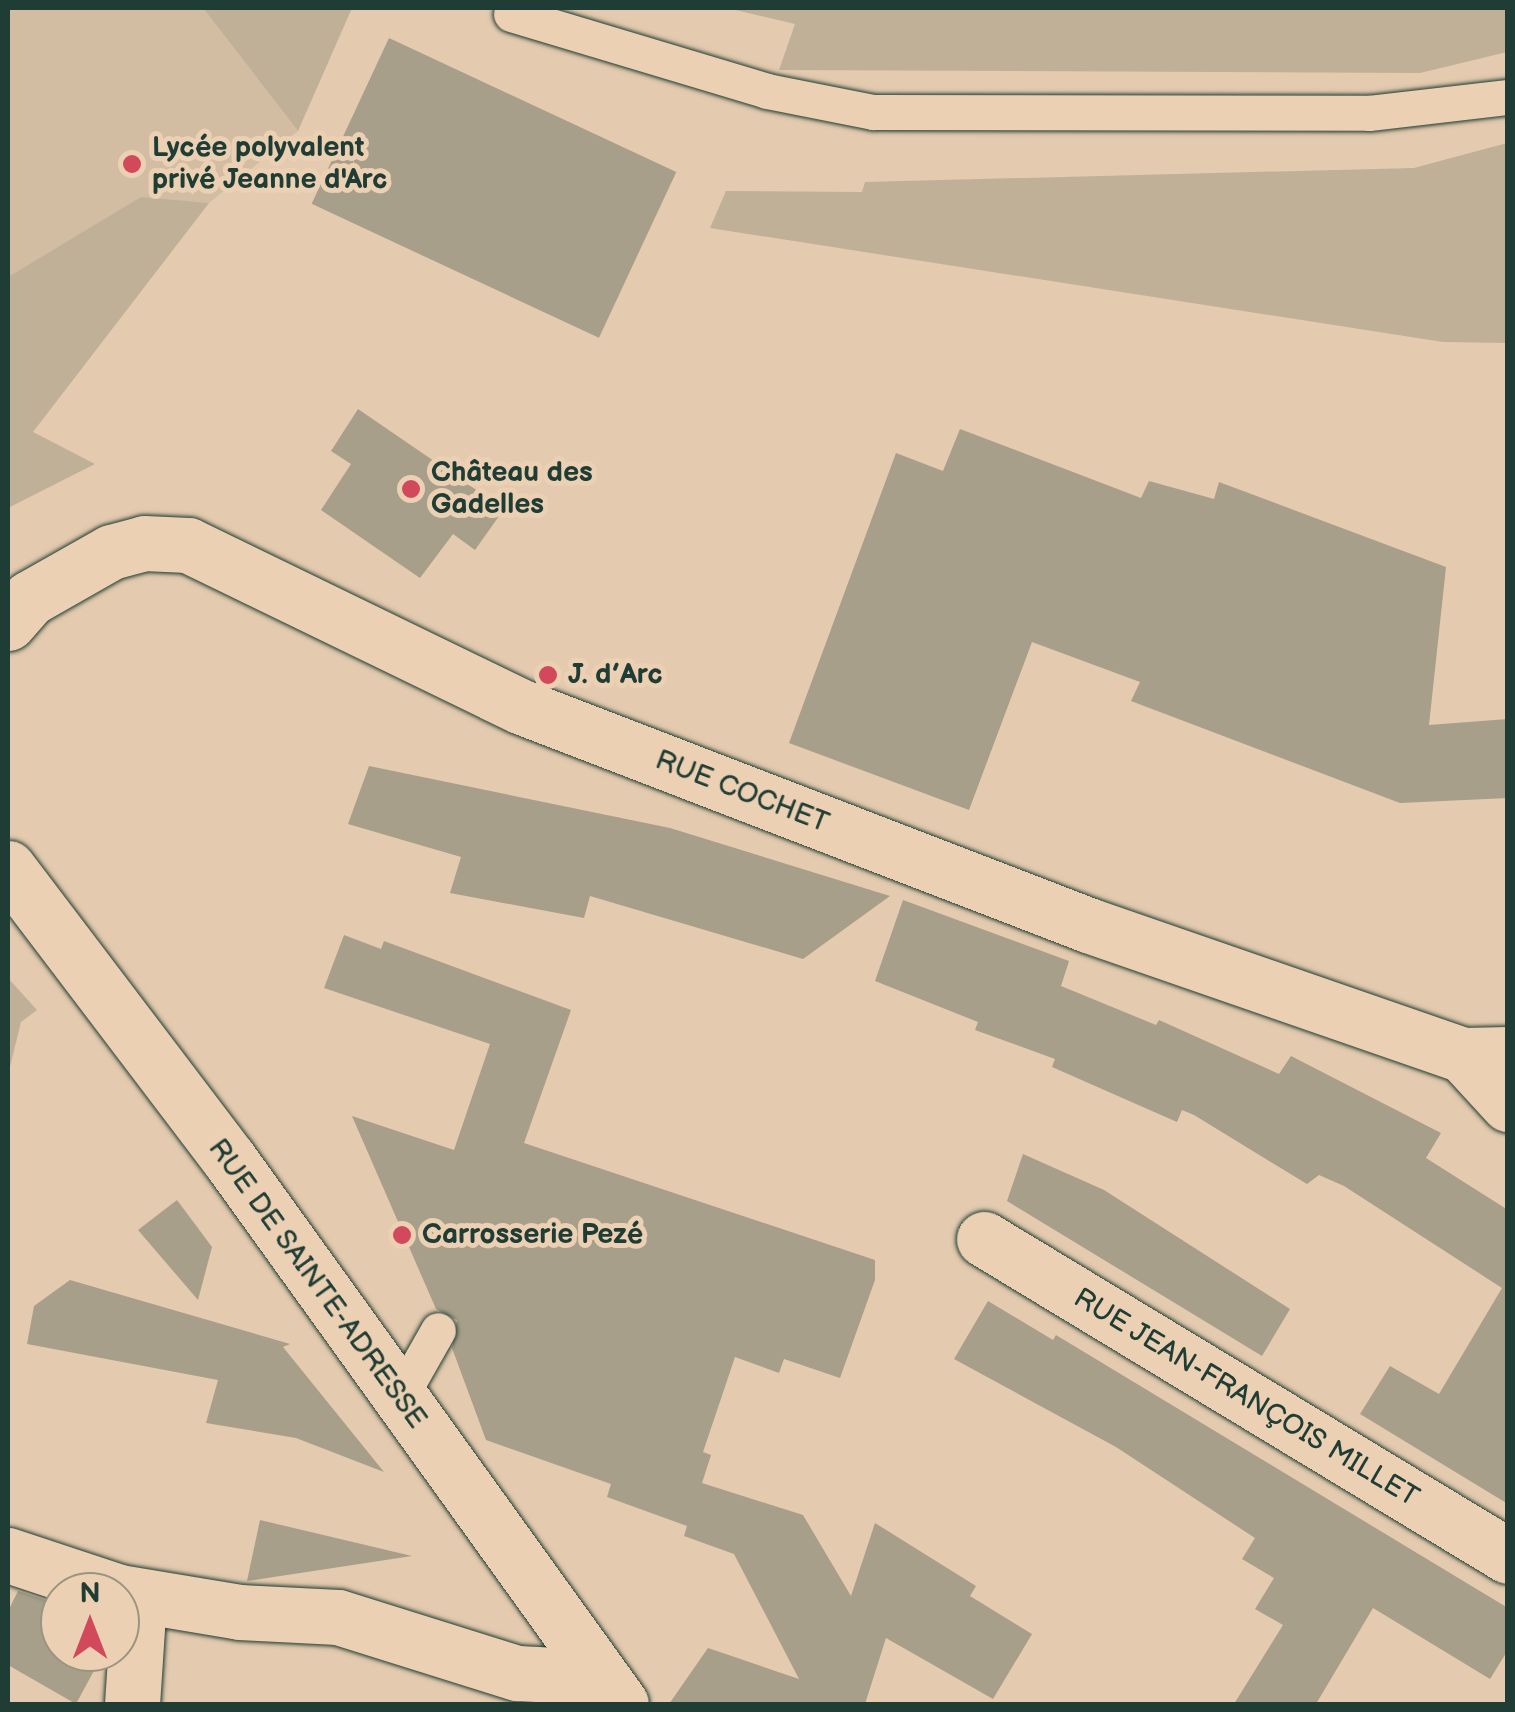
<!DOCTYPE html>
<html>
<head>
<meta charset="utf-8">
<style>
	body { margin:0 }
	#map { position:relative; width:1515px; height:1712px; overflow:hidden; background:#e4caae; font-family:"Balsamiq Sans",sans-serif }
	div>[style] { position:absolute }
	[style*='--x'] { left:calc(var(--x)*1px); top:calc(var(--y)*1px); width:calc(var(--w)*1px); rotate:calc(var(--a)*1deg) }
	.built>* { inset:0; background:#d2bda3 }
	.green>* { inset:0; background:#bfb097 }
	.building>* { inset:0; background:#a79f89; transform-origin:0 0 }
	.roads { filter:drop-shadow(0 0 2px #1f3d34) drop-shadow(0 0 2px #1f3d34) }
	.service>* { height:35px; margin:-17.5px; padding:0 17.5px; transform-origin:17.5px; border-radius:17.5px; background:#ecd0b3 }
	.minor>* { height:55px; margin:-27.5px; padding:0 27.5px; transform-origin:27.5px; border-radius:27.5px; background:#ecd0b3 }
	.tertiary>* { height:55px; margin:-27.5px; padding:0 27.5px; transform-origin:27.5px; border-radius:27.5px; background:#ecd0b3 }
	.secondary>* { height:55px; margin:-27.5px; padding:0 27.5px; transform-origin:27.5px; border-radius:27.5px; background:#ecd0b3 }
	.dots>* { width:28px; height:28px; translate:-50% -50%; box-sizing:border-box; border:5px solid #ecd0b3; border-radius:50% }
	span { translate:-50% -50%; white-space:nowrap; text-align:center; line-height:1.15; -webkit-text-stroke:10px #ecd0b3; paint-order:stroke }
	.poi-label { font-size:28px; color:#1f3d34; font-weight:700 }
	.left { translate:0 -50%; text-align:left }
	.street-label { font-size:28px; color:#1f3d34 }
	.frame { position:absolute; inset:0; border:10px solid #1f3d34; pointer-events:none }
	.north { position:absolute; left:40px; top:1572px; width:100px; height:100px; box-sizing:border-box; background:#ecd0b3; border:2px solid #9a9580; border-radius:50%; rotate:0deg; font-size:28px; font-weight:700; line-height:40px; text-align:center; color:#1f3d34 }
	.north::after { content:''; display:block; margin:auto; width:35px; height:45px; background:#d1495b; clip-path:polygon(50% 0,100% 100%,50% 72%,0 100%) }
</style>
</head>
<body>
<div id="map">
	<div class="built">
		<div style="clip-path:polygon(8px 8px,203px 8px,298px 131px,209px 203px,141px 198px,8px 277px)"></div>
	</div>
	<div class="green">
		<div style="clip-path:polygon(203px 8px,352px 8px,298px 131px)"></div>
		<div style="clip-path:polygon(727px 8px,1507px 8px,1507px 52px,1420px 73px,779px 70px,795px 24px)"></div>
		<div style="clip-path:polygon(1507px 143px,1507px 343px,1443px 342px,710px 228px,726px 191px,862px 192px,865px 182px,1414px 168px)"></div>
		<div style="clip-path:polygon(141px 197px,209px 203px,33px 432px,95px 464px,8px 508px,8px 277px)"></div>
		<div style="clip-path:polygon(8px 978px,37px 1010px,21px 1022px,8px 1075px)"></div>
	</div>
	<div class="building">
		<div style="left:389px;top:38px;width:317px;height:183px;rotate:25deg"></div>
		<div style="clip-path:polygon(358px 409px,504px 509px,475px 550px,453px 534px,420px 578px,321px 510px,351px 464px,331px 451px)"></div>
		<div style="clip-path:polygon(960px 429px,1141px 498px,1149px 481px,1214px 499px,1219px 482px,1446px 567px,1429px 725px,1508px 719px,1508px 798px,1400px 803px,1131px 701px,1140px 682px,1032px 642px,969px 810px,789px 743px,896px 453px,943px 471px)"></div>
		<div style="clip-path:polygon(369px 766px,670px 828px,890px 896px,803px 959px,590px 896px,584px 918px,450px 893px,461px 857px,348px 824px)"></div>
		<div style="clip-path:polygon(903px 900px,1069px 961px,1061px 986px,1156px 1025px,1159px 1020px,1279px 1074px,1291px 1056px,1441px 1133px,1426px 1158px,1508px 1210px,1508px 1504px,1360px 1414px,1390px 1366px,1439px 1394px,1502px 1288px,1344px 1186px,1319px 1175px,1307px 1184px,1194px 1115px,1182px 1110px,1177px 1122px,1052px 1067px,1055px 1059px,975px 1030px,978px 1022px,875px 981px)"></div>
		<div style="clip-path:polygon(344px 935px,381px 949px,384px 941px,571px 1010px,524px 1143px,875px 1260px,875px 1280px,840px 1378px,784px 1359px,779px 1373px,735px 1357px,703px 1452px,711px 1455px,702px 1483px,803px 1515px,851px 1596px,875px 1523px,976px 1586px,970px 1596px,1032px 1634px,993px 1699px,886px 1638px,865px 1704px,669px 1704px,708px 1648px,799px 1679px,734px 1554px,684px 1536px,687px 1526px,607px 1497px,611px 1484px,486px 1440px,452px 1348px,457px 1320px,436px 1309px,352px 1116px,454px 1150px,490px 1044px,324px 988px)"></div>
		<div style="clip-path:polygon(1023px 1154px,1104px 1190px,1290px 1309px,1262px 1356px,1007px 1201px)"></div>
		<div style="clip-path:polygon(177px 1200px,212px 1247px,198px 1300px,138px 1230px)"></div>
		<div style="clip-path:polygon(70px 1280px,290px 1344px,283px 1347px,384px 1472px,296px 1438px,206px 1423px,218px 1380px,27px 1344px,34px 1306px)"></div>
		<div style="clip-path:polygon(988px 1301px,1053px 1340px,1056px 1335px,1508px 1608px,1508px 1650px,1490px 1679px,1373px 1608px,1316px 1704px,1234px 1704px,1283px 1625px,1255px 1609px,1274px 1578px,1242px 1559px,1255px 1538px,1116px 1447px,954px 1359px)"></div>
		<div style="clip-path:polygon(260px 1520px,412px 1556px,247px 1581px)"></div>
		<div style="clip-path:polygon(18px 1591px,60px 1605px,60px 1652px,104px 1652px,76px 1704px,8px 1665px,8px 1611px)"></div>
	</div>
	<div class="roads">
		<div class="service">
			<div style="--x:511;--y:14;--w:267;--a:16.7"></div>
			<div style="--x:767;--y:91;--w:108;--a:11.2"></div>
			<div style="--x:873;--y:112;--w:496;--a:0.1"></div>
			<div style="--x:1369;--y:113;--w:140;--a:-6.6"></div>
			<div style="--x:399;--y:1399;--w:79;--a:-60.5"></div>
		</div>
		<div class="minor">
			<div style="--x:1463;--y:1055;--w:67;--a:47.4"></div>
			<div style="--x:984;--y:1239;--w:612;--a:31.17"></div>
			<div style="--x:8;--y:1555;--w:117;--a:18.4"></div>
			<div style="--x:120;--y:1592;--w:121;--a:9.5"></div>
			<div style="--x:239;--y:1612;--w:99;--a:2.9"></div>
			<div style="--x:338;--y:1617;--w:188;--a:17.4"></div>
			<div style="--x:517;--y:1673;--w:79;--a:2.9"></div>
			<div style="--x:132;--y:1704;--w:105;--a:-86.2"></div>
		</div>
		<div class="tertiary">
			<div style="--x:8;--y:623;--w:33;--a:-49"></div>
			<div style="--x:30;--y:598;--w:93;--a:-29.6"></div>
			<div style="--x:111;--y:552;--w:34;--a:-15"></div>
			<div style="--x:144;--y:543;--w:44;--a:2.6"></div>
			<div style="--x:188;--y:545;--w:371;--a:25.9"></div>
			<div style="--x:522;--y:707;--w:607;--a:21.06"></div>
			<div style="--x:1088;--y:925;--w:397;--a:19.1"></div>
			<div style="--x:1463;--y:1055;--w:45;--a:-1.3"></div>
		</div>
		<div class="secondary">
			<div style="--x:8;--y:868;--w:365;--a:52.8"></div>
			<div style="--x:229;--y:1159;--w:671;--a:54.27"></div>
		</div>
	</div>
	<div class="dots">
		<div style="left:132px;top:164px;background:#d1495b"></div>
		<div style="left:411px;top:489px;background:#d1495b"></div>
		<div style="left:548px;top:675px;background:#d1495b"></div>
		<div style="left:402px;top:1235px;background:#d1495b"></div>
	</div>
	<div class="poi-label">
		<span class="left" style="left:152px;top:164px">Lycée polyvalent<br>privé Jeanne d'Arc</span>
		<span class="left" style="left:431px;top:489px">Château des<br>Gadelles</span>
		<span class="left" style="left:568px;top:675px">J. d’Arc</span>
		<span class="left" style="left:422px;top:1235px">Carrosserie Pezé</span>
	</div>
	<div class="street-label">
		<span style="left:742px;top:792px;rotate:21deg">RUE COCHET</span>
		<span style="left:317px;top:1284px;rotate:54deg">RUE DE SAINTE-ADRESSE</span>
		<span style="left:1246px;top:1398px;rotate:31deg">RUE JEAN-FRANÇOIS MILLET</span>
	</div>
	<div class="frame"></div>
	<div class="north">N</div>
</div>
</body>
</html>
